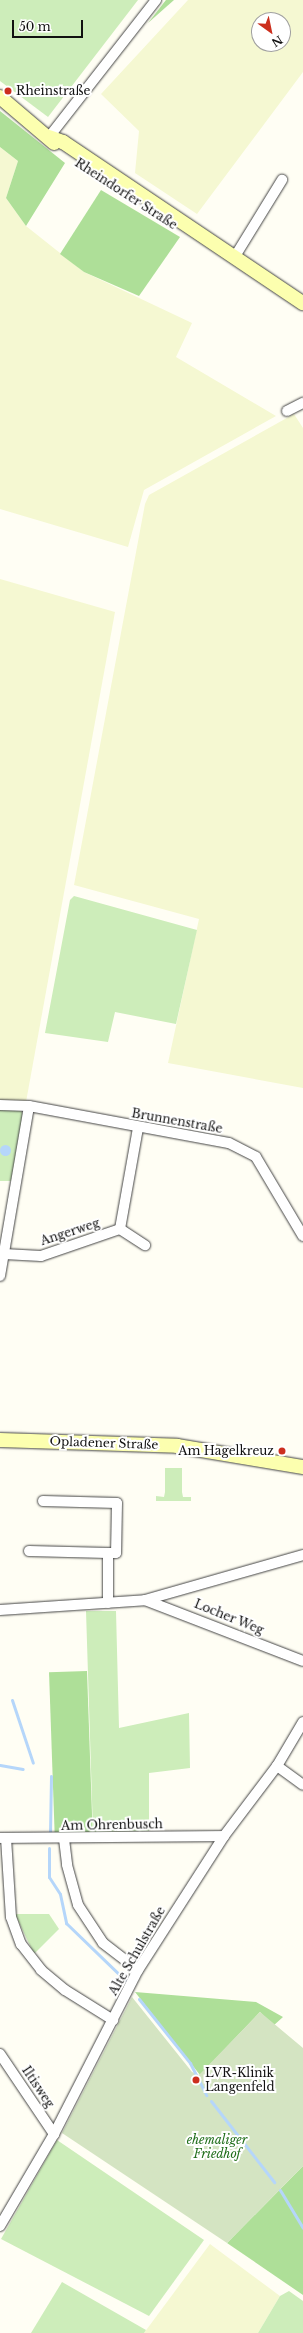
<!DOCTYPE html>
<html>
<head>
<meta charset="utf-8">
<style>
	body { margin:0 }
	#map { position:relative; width:303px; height:2333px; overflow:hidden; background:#fffef4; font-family:"Libre Baskerville",serif }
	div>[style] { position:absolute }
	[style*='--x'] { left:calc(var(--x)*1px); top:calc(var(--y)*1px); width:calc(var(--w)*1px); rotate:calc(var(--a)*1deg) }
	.farmland>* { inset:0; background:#f5f8d2 }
	.green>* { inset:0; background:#cdedba }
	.forest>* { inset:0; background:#aedf98; transform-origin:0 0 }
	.cemetery>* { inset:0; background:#d4e4c2 }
	.water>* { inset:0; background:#b5d6fa }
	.round { border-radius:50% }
	.stream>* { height:3px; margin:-1.5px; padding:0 1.5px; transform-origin:1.5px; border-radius:1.5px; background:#b5d6fa }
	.roads { filter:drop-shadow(0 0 1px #444) drop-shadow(0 0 1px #444) }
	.minor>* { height:10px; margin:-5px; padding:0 5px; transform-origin:5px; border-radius:5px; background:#fff }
	.secondary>* { height:14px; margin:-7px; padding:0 7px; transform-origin:7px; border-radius:7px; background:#fcffaf }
	.dots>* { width:11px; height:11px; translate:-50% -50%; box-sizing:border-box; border:2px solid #fff; border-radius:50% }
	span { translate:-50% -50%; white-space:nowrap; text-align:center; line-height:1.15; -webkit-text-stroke:4px #fff; paint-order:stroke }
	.poi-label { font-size:12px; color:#111 }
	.left { translate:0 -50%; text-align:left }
	.right { translate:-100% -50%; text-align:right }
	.street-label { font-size:12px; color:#111 }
	.park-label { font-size:12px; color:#206e1b; font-style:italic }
	.north { position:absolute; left:251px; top:12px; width:40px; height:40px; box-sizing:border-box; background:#fff; border:1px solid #a0a0a0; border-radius:50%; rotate:147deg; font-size:11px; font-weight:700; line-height:16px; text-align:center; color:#111 }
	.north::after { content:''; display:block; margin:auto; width:14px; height:18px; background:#cc2f1e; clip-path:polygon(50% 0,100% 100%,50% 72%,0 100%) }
	.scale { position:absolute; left:12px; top:20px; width:71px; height:18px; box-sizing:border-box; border:2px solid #111; border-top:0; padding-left:5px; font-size:12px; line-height:14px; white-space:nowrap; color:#111; -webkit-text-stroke:3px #fff; paint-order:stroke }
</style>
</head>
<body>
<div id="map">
	<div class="farmland">
		<div style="clip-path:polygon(evenodd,188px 0,303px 0,303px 72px,197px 214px,135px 173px,139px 131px,101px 94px,188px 0,259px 20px,283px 20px,283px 44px,259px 44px,259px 20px)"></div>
		<div style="clip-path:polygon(0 147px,18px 161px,6px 198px,26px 226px,84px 272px,192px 323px,176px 357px,276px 416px,144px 490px,128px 547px,0 509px)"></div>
		<div style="clip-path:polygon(294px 414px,303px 428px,303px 1088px,168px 1063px,199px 919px,74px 885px,145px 504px,149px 495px)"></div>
		<div style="clip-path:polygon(0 579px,115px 612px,26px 1102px,0 1101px)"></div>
		<div style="clip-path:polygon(210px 2244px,280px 2296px,258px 2333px,144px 2333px)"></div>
	</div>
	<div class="green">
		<div style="clip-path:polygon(0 0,138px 0,48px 117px,0 81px)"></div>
		<div style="clip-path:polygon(74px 896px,197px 930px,176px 1024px,115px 1012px,108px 1042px,45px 1033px,70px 900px)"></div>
		<div style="clip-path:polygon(0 1110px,20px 1110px,24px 1115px,12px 1181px,0 1181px)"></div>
		<div style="clip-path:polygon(165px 1468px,182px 1468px,182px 1492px,183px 1497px,191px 1497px,191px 1501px,156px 1501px,156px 1496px,164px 1497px,165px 1492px)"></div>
		<div style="clip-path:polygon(86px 1611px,116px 1611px,119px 1728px,189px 1713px,190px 1768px,149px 1773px,149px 1831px,93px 1832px)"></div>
		<div style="clip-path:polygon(15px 1914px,49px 1914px,59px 1929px,34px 1954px)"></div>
		<div style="clip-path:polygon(57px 2140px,204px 2240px,149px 2316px,1px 2239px)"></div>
		<div style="clip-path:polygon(62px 2282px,146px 2330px,144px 2333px,31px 2333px)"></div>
		<div style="clip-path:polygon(289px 2291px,303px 2301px,303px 2333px,258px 2333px,280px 2296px)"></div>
	</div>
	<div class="forest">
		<div style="clip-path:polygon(166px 0,174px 0,148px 23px)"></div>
		<div style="clip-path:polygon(0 111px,65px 163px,26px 226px,6px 198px,18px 161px,0 147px)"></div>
		<div style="clip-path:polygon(101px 190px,180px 237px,139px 296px,84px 272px,60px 254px)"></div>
		<div style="left:87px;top:1671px;width:161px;height:38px;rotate:88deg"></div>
		<div style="clip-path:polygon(135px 1992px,256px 2002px,283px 2017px,273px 2026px,260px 2012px,200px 2075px)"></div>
		<div style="clip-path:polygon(303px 2166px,303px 2295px,227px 2243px)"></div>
	</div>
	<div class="cemetery">
		<div style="clip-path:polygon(132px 1997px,192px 2072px,199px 2075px,260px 2012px,303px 2048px,303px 2166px,227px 2243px,62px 2133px)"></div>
	</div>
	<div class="water">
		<div class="round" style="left:-0.5px;top:1144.5px;width:11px;height:11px"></div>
	</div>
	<div class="stream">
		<div style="--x:12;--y:1700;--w:66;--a:71.6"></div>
		<div style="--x:0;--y:1765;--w:23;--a:10"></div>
		<div style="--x:50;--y:1834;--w:58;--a:-89"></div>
		<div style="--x:49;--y:1848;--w:29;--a:90"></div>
		<div style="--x:49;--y:1877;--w:20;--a:57"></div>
		<div style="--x:60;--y:1894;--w:30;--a:78"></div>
		<div style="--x:66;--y:1923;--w:85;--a:44"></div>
		<div style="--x:139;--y:1999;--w:82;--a:51.4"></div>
		<div style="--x:190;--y:2063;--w:36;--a:63"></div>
		<div style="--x:211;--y:2101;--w:103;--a:52.1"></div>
		<div style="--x:280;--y:2190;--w:44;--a:58.8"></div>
	</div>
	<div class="roads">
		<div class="minor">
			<div style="--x:49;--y:137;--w:174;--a:-52"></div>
			<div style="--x:234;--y:258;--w:92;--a:-58.4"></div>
			<div style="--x:287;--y:411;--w:18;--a:-27"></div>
			<div style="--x:0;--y:1105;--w:29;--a:2"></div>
			<div style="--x:29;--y:1106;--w:203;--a:10.5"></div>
			<div style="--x:229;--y:1143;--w:30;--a:27"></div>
			<div style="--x:256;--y:1157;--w:92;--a:59.3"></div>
			<div style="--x:120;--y:1229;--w:103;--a:-79.9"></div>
			<div style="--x:4;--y:1254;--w:37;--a:3"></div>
			<div style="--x:41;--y:1256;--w:83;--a:-18.9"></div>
			<div style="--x:120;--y:1229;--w:30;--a:33"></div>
			<div style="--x:0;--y:1276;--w:172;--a:-80.3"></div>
			<div style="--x:43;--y:1501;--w:74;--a:1.5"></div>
			<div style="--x:117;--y:1503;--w:50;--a:91.1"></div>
			<div style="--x:116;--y:1553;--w:8;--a:180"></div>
			<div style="--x:29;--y:1551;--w:79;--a:1.5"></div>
			<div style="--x:108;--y:1553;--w:50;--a:90"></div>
			<div style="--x:145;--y:1600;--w:164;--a:-15.9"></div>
			<div style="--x:0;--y:1610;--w:145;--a:-3.9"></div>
			<div style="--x:145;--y:1600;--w:169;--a:21.1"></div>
			<div style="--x:277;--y:1766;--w:32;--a:36"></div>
			<div style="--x:0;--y:1838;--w:224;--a:-0.5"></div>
			<div style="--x:6;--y:1838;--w:79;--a:86.4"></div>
			<div style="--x:11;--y:1917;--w:29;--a:70"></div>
			<div style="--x:21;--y:1944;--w:33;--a:52"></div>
			<div style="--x:41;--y:1970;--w:31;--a:40"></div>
			<div style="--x:65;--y:1990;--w:57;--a:32"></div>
			<div style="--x:64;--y:1839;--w:26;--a:83"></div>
			<div style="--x:67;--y:1865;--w:41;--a:74.6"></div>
			<div style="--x:78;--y:1905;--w:45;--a:56.7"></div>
			<div style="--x:103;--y:1943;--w:44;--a:37.6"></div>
			<div style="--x:0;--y:2054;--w:97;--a:56"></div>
			<div style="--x:0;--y:2226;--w:107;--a:-59.6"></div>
			<div style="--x:54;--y:2134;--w:184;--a:-62.9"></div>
			<div style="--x:138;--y:1970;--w:159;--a:-57.3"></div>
			<div style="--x:224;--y:1836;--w:88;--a:-52.9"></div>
			<div style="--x:277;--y:1766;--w:51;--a:-59.4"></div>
		</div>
		<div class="secondary">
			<div style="--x:0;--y:97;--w:71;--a:40.4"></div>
			<div style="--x:49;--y:137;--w:15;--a:20"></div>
			<div style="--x:63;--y:142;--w:289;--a:33.9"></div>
			<div style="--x:0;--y:1440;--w:177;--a:1.9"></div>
			<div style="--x:177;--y:1446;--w:128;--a:9.5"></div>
		</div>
	</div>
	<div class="dots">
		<div style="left:8px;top:91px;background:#cc2f1e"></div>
		<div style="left:282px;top:1451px;background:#cc2f1e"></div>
		<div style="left:196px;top:2080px;background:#cc2f1e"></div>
	</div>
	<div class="poi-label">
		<span class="left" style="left:16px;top:91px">Rheinstraße</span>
		<span class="right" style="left:274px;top:1451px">Am Hagelkreuz</span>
		<span class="left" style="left:205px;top:2080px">LVR-Klinik<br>Langenfeld</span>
	</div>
	<div class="street-label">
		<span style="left:126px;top:194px;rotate:33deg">Rheindorfer Straße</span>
		<span style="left:177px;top:1121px;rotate:10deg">Brunnenstraße</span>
		<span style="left:70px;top:1232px;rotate:-18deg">Angerweg</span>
		<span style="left:104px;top:1443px;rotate:2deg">Opladener Straße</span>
		<span style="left:229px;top:1617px;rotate:22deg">Locher Weg</span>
		<span style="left:112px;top:1825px;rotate:-1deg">Am Ohrenbusch</span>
		<span style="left:137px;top:1951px;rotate:-60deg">Alte Schulstraße</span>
		<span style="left:38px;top:2087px;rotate:56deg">Iltisweg</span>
	</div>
	<div class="park-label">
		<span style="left:217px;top:2147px">ehemaliger<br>Friedhof</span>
	</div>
	<div class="north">N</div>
	<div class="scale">50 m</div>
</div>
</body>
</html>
